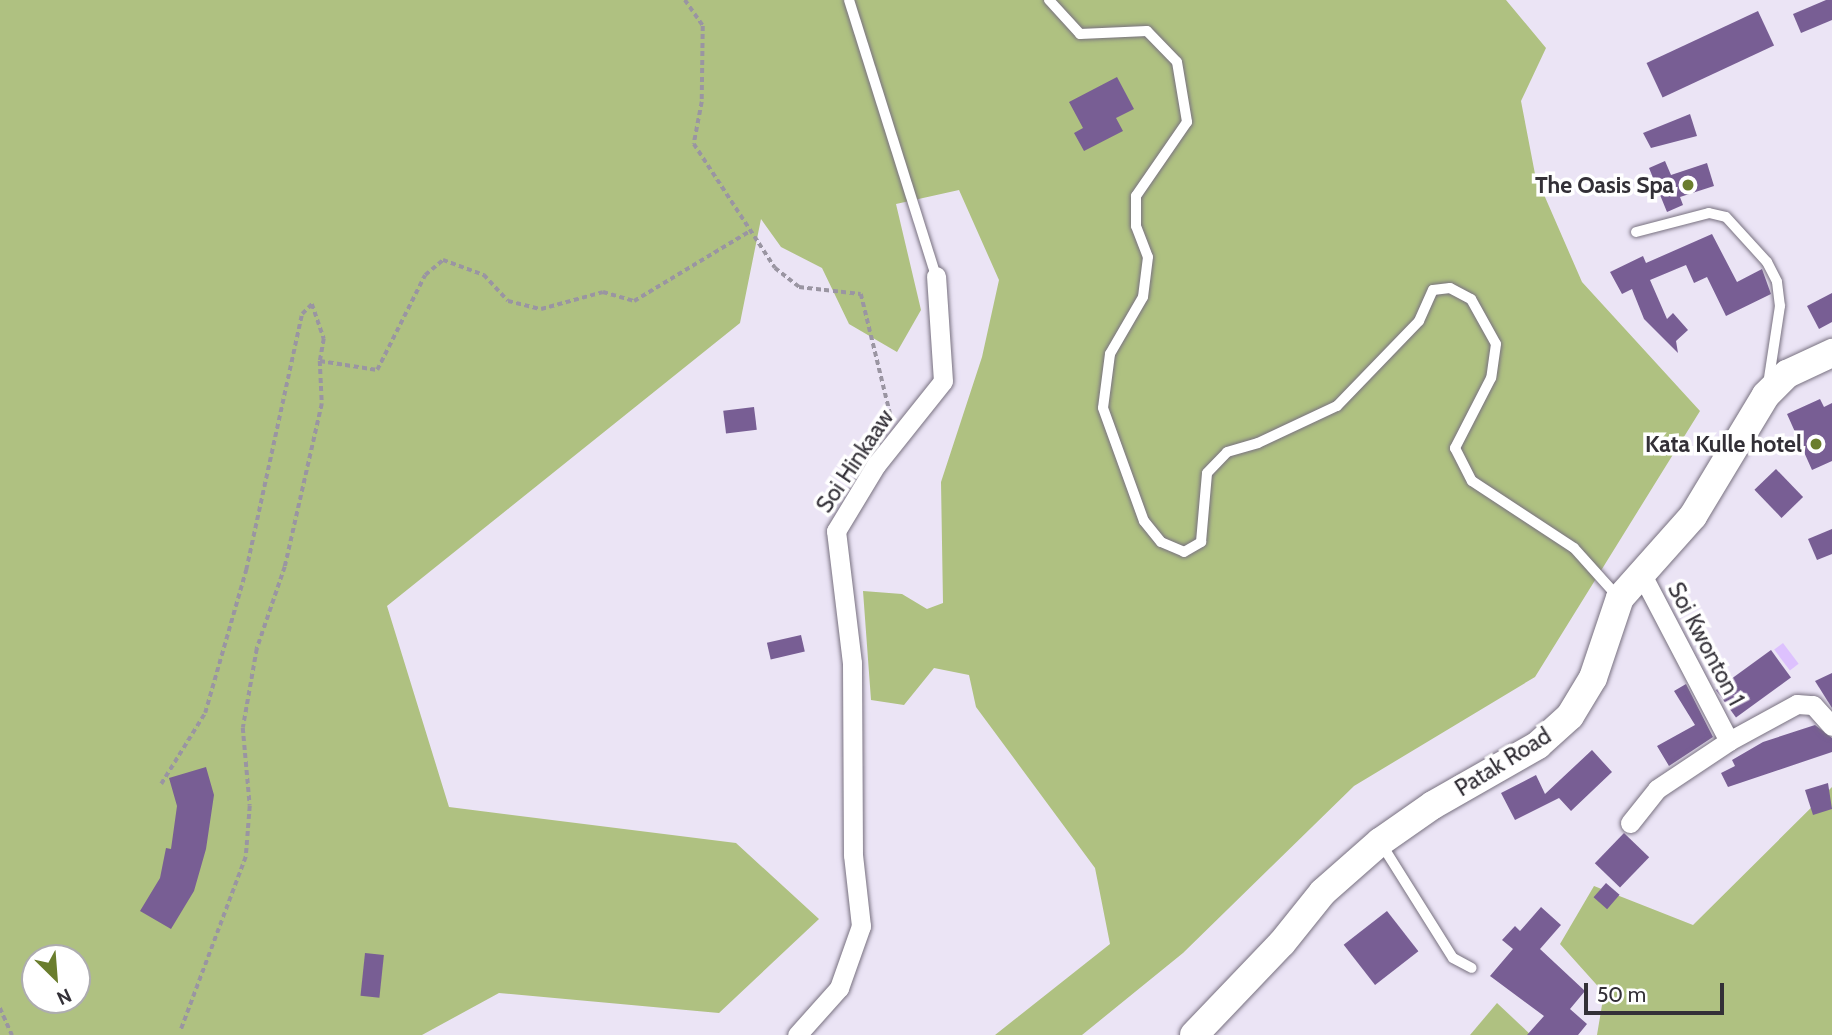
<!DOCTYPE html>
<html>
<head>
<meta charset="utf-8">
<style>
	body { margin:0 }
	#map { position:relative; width:1832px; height:1035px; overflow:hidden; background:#ebe4f5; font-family:Cabin,sans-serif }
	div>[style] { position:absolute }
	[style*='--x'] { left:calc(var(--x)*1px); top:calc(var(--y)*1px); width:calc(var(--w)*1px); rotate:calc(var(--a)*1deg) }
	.forest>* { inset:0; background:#afc181 }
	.water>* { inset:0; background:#ddc1fe; transform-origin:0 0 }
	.building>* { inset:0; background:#785e94; transform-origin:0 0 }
	.path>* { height:3.5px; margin-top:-1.75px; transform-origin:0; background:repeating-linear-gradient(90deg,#9a95a2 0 5px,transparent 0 8.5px) }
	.roads { filter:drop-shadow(0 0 2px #787180) drop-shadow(0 0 2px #787180) }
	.service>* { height:10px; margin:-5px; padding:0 5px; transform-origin:5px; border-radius:5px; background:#fff }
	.minor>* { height:19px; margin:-9.5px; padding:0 9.5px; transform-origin:9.5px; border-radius:9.5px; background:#fff }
	.secondary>* { height:28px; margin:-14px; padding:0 14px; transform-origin:14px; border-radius:14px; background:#fff }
	.dots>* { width:19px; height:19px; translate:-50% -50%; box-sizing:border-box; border:4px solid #fff; border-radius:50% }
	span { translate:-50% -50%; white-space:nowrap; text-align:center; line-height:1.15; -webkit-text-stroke:7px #fff; paint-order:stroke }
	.poi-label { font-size:23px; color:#333037; font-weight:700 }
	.right { translate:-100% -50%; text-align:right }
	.street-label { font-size:23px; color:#333037 }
	.north { position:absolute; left:21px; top:944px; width:70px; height:70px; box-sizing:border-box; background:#fff; border:2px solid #adacaf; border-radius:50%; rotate:155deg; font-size:19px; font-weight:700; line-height:28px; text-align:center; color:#333037 }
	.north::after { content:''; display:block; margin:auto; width:24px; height:32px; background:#6a7d2d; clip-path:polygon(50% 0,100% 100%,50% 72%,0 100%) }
	.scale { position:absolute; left:1584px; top:983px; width:140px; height:32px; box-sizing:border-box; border:4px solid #333037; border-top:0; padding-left:9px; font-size:21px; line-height:24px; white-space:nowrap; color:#333037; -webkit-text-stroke:5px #fff; paint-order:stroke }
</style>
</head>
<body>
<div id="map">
	<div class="forest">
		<div style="clip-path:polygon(evenodd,0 0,1506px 0,1546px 48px,1521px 101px,1535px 174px,1582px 282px,1700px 411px,1535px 677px,1354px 786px,1183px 953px,1082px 1035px,995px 1035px,1110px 944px,1095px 868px,976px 707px,969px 675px,934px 668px,904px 705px,871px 700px,863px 591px,902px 594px,927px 609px,943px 603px,941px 482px,982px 357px,999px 280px,959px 190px,896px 204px,921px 310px,897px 352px,849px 324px,822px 268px,781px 247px,761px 219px,740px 323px,387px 606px,449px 807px,736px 843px,819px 919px,719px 1013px,499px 993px,422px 1035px,0 1035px,0 0,35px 958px,77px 958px,77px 1000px,35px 1000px,35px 958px)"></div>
		<div style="clip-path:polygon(1832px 787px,1832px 1035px,1597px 1035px,1604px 993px,1560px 944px,1594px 886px,1693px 925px)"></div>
		<div style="clip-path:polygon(1497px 1003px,1531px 1035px,1470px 1035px)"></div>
	</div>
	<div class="water">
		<div style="left:1783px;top:643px;width:26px;height:11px;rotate:53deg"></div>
	</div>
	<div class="building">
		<div style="clip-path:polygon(1826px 0,1832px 0,1832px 20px,1801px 33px,1793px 14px)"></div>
		<div style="left:1758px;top:11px;width:38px;height:123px;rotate:65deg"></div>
		<div style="clip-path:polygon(1117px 77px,1134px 109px,1116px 118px,1123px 131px,1084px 151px,1074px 133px,1083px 128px,1069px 102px)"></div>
		<div style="clip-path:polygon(1690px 114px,1697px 136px,1651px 148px,1643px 133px)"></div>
		<div style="clip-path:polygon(1665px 161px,1671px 175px,1707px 163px,1714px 186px,1680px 197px,1683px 205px,1667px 212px,1649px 168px)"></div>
		<div style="clip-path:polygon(1712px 234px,1737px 282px,1762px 269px,1771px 294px,1726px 316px,1707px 277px,1694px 283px,1686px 265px,1650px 280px,1667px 319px,1673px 313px,1688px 330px,1676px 341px,1678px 353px,1644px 319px,1632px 289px,1622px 294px,1610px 272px,1643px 256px,1646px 263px)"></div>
		<div style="clip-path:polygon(1832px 293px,1832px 322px,1819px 329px,1807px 306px)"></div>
		<div style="clip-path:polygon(1820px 399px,1824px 407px,1832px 403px,1832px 461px,1812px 470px,1787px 414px)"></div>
		<div style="left:754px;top:407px;width:23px;height:31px;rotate:83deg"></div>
		<div style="left:1776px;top:469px;width:39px;height:30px;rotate:46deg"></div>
		<div style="clip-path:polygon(1832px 529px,1832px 554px,1817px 560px,1808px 539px)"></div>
		<div style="left:801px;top:635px;width:17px;height:35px;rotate:77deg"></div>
		<div style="left:1771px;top:650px;width:34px;height:68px;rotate:54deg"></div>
		<div style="clip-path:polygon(1832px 673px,1832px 708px,1815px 681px)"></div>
		<div style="clip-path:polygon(1686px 684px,1713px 737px,1669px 766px,1657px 746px,1695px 725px,1674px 691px)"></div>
		<div style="clip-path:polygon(1815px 725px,1832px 738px,1832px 752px,1728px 787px,1721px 773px,1735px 766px,1732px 760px,1763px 742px)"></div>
		<div style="clip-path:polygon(1592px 750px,1612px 772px,1571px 811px,1559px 798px,1515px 820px,1501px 793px,1536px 775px,1545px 794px)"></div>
		<div style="clip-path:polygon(206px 767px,214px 795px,206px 849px,194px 891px,171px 929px,140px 911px,160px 878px,166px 848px,171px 849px,177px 806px,169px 778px)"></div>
		<div style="clip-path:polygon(1828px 783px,1832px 809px,1813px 815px,1805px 790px)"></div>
		<div style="left:1624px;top:833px;width:35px;height:42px;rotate:44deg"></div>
		<div style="left:1606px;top:883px;width:18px;height:19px;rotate:41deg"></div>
		<div style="clip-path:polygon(1541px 907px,1561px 925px,1540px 949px,1585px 991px,1570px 1009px,1587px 1024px,1578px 1035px,1527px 1035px,1544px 1016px,1490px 976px,1513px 949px,1502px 940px,1515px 926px,1520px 931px)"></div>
		<div style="left:1387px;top:911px;width:51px;height:55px;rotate:52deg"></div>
		<div style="left:365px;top:953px;width:19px;height:43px;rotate:6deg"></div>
	</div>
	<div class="path">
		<div style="--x:685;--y:0;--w:32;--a:55"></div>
		<div style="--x:703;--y:26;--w:76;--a:90.8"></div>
		<div style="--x:702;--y:102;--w:43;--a:100.8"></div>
		<div style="--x:694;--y:144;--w:148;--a:56.8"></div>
		<div style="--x:775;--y:268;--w:31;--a:38"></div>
		<div style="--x:799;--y:287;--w:62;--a:6.4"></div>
		<div style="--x:861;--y:294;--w:127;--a:76.3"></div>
		<div style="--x:320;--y:361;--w:58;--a:9"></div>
		<div style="--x:377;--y:370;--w:106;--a:-63.2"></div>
		<div style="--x:425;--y:275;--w:23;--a:-40"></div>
		<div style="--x:443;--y:260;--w:44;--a:20.1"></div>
		<div style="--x:484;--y:275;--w:35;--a:47"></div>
		<div style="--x:508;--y:301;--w:34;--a:14"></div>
		<div style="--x:541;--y:309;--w:64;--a:-15.3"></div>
		<div style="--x:603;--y:292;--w:32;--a:16"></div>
		<div style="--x:634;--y:301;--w:135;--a:-31.1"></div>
		<div style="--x:161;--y:784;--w:84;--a:-58.2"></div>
		<div style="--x:205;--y:713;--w:149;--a:-74"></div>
		<div style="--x:246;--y:570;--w:262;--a:-77.7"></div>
		<div style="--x:302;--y:314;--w:14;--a:-45"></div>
		<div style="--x:312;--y:304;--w:37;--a:71"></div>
		<div style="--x:324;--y:339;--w:22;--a:100"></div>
		<div style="--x:320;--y:361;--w:43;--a:87.3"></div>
		<div style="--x:322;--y:404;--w:167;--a:102.8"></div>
		<div style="--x:285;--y:567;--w:87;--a:108.9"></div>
		<div style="--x:257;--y:649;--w:80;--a:100"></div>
		<div style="--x:243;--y:728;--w:78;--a:84.9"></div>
		<div style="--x:250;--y:806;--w:51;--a:94.5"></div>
		<div style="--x:246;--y:857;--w:185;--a:110.6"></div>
		<div style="--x:0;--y:1008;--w:30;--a:66"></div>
	</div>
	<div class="roads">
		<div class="service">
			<div style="--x:849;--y:0;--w:289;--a:72.5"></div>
			<div style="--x:1049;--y:0;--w:46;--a:47.6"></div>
			<div style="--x:1080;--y:34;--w:67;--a:-2.6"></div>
			<div style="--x:1147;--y:31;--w:43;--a:45.9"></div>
			<div style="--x:1177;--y:62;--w:61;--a:80.5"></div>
			<div style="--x:1187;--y:122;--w:90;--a:124.6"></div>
			<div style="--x:1136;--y:196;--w:30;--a:90"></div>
			<div style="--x:1136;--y:226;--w:33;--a:69"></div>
			<div style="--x:1148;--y:257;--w:40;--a:97.1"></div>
			<div style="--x:1143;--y:297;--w:66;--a:120.1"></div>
			<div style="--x:1110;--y:354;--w:54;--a:97.4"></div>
			<div style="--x:1103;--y:408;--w:120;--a:70.1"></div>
			<div style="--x:1144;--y:521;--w:27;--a:51"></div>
			<div style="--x:1161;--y:542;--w:25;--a:23"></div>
			<div style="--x:1184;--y:552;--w:20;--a:-30"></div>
			<div style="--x:1201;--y:542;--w:69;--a:-85"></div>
			<div style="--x:1207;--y:473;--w:29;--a:-46"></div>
			<div style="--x:1227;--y:452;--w:32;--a:-16"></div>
			<div style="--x:1258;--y:443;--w:87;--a:-25.1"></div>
			<div style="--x:1337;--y:406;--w:118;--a:-46"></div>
			<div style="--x:1419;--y:321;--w:34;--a:-66"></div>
			<div style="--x:1433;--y:290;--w:17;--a:-7"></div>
			<div style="--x:1450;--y:288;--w:24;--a:28"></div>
			<div style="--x:1471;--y:299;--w:51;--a:60.9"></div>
			<div style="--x:1496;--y:344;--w:34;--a:98"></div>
			<div style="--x:1491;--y:378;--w:79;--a:117.2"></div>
			<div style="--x:1455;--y:448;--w:37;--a:63"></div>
			<div style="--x:1472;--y:481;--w:122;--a:33.3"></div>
			<div style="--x:1574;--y:548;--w:67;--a:48"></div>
			<div style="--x:1636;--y:232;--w:75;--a:-14.6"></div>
			<div style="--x:1709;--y:213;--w:17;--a:13"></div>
			<div style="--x:1726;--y:217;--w:61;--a:47.7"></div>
			<div style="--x:1767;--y:262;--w:22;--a:63"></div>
			<div style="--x:1777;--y:282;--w:24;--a:83"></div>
			<div style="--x:1780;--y:306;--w:79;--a:98.7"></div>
			<div style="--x:1382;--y:845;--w:133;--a:57.9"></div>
			<div style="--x:1453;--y:958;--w:21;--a:28"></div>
		</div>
		<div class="minor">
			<div style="--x:1640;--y:571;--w:192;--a:62.4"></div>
			<div style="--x:1630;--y:823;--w:43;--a:-51.5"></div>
			<div style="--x:1657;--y:789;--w:87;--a:-33.7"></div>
			<div style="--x:1729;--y:741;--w:77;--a:-28.6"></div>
			<div style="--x:1797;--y:704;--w:16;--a:4"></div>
			<div style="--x:1813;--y:705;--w:28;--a:48"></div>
			<div style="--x:797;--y:1035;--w:63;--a:-48.2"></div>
			<div style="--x:839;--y:988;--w:66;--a:-70.5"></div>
			<div style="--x:861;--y:926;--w:71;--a:-96.4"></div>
			<div style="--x:853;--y:855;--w:192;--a:-90.3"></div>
			<div style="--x:852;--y:663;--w:133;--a:-96.9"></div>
			<div style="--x:836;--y:531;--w:77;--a:-58.8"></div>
			<div style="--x:876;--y:465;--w:107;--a:-51.4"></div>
			<div style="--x:943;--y:381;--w:105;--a:-93.8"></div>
		</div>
		<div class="secondary">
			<div style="--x:1194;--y:1035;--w:127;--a:-46.3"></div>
			<div style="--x:1282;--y:943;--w:65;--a:-51.2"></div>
			<div style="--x:1323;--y:892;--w:76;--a:-41.3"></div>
			<div style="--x:1380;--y:842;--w:65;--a:-34.9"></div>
			<div style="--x:1433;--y:805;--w:121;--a:-29.7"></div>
			<div style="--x:1538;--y:745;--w:43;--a:-42.2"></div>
			<div style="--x:1570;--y:716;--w:44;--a:-58.8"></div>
			<div style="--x:1593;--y:678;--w:84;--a:-71.4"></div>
			<div style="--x:1620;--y:598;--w:110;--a:-48.3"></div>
			<div style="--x:1693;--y:516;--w:141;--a:-58.9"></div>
			<div style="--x:1766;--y:395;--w:30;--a:-45"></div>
			<div style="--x:1787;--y:374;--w:50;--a:-25"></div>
		</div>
	</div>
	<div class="dots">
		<div style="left:1688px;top:185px;background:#6a7d2d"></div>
		<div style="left:1816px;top:444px;background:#6a7d2d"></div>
	</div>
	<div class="poi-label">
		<span class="right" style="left:1674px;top:185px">The Oasis Spa</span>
		<span class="right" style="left:1802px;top:444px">Kata Kulle hotel</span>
	</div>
	<div class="street-label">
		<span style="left:855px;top:461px;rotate:-56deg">Soi Hinkaaw</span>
		<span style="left:1706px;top:644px;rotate:62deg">Soi Kwonton 1</span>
		<span style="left:1503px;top:762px;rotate:-32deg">Patak Road</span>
	</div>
	<div class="north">N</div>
	<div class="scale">50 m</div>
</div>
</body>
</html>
